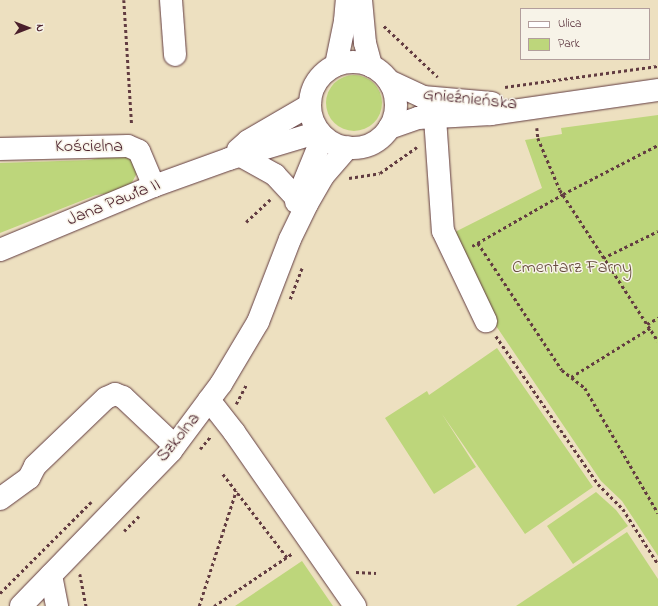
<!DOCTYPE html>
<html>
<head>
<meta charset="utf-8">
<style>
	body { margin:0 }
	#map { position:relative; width:658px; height:606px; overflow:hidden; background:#ede0c0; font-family:"Indie Flower",sans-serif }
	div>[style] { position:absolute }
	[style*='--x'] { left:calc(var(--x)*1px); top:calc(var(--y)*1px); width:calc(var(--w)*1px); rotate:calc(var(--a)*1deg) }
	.green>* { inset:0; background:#bdd67b }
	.round { border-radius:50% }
	.path>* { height:2.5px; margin-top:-1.25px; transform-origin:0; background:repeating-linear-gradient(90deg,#623c41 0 3px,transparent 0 6px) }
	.roads { filter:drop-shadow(0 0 1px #623c41) drop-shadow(0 0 1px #623c41) }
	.minor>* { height:22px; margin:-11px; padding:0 11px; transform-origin:11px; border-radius:11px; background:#fff }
	.minor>.ring { margin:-11px; padding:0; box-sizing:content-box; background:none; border:22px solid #fff; border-radius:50% }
	span { translate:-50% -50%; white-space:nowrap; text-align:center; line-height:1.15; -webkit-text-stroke:3px #f7f3e8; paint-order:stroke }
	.street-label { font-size:18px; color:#4a1f2b }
	.park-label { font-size:18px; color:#674d3f }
	.legend { position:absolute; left:520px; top:8px; width:130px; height:52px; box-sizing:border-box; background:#f7f3e8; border:1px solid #b29e9c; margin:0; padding:5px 7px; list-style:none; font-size:12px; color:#4a1f2b }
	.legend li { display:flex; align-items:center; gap:8px; height:20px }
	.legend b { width:20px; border:1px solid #b29e9c }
	.north { position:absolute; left:8px; top:8px; width:40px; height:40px; -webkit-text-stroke:3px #f7f3e8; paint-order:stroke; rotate:90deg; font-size:11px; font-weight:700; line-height:16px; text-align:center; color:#4a1f2b }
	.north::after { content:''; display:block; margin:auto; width:14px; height:18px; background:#4a1f2b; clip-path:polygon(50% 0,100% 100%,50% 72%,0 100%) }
</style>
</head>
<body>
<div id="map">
	<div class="green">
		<div class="round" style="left:326px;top:75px;width:56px;height:56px"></div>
		<div style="clip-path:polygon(658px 115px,658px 556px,622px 501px,601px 481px,486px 311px,451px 234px,542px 188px,525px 140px,562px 134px,561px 128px)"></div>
		<div style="clip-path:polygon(103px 157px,126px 157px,133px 161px,137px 173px,130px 186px,111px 193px,96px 195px,0 233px,0 163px,90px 160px)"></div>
		<div style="clip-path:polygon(497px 348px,593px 487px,525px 534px,442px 414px,476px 467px,434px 494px,385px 418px,427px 391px,429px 395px)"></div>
		<div style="clip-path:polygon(596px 492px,616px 510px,628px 526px,573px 564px,547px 526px)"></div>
		<div style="clip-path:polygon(627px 532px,658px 579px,658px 606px,516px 606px)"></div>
		<div style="clip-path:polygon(302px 561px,333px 606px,235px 606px)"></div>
	</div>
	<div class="path">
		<div style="--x:124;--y:0;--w:126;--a:86.4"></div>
		<div style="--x:384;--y:26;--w:74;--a:43.4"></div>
		<div style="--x:505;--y:87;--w:154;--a:-7.8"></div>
		<div style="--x:537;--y:128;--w:10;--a:84"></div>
		<div style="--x:538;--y:138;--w:56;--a:67.1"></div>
		<div style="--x:560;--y:190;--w:180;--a:57"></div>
		<div style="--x:349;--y:178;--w:31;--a:-9"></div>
		<div style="--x:380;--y:173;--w:45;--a:-35.1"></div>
		<div style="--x:246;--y:222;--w:33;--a:-43"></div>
		<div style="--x:478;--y:243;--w:152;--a:56.5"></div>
		<div style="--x:562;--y:370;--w:29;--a:38"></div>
		<div style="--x:585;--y:388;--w:145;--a:59.7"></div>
		<div style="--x:472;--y:246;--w:105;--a:-29.7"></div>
		<div style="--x:563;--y:194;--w:107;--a:-27.3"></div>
		<div style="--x:603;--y:258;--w:61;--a:-26.1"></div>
		<div style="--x:290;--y:299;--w:33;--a:-69"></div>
		<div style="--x:647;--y:324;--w:13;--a:-29"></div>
		<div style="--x:496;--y:336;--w:180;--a:55.4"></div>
		<div style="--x:598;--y:484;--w:35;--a:45"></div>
		<div style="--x:623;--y:509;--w:65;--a:57.5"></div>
		<div style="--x:571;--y:377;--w:93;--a:-31.8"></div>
		<div style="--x:236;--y:404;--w:21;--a:-62"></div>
		<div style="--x:200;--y:449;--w:17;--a:-50"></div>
		<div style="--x:223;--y:474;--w:105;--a:52.4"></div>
		<div style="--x:124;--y:531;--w:21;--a:-45"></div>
		<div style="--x:356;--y:572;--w:20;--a:3"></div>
		<div style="--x:80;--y:574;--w:33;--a:79"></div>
		<div style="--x:0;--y:593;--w:129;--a:-45"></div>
		<div style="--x:199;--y:606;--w:121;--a:-72.2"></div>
		<div style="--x:214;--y:606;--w:95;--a:-33.9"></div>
	</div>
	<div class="roads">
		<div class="minor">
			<div style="--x:171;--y:0;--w:55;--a:85.8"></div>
			<div style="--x:361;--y:0;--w:43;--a:84.7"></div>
			<div style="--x:365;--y:43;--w:24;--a:75"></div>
			<div class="ring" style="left:310px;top:62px;width:64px;height:64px"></div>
			<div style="--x:336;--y:65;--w:45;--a:-78.4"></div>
			<div style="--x:345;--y:21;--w:21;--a:-85"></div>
			<div style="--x:389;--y:81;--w:38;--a:25"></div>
			<div style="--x:423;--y:97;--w:69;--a:5"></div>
			<div style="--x:435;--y:118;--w:113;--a:86"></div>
			<div style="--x:443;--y:231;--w:100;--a:64.5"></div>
			<div style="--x:389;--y:128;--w:31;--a:-19"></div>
			<div style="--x:418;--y:118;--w:73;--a:-3.1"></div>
			<div style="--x:491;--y:114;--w:169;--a:-8.2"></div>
			<div style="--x:0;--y:149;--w:128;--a:-1.3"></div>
			<div style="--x:128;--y:146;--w:12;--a:24"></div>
			<div style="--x:139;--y:151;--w:38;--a:67"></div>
			<div style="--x:238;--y:150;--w:13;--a:-42"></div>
			<div style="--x:248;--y:141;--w:72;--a:-30.1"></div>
			<div style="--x:241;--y:156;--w:39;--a:29"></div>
			<div style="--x:275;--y:175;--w:33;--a:47"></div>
			<div style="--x:296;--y:202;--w:71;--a:-67.8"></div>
			<div style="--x:0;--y:250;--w:167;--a:-22.6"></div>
			<div style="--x:154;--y:186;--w:80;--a:-19.8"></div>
			<div style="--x:229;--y:159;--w:94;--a:-16.7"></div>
			<div style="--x:209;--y:400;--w:41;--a:52"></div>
			<div style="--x:234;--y:432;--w:212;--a:55.2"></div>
			<div style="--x:0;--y:499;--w:36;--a:-36"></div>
			<div style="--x:29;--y:478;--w:13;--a:-63"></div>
			<div style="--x:35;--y:466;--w:98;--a:-43.8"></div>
			<div style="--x:106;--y:398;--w:10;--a:-24"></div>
			<div style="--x:115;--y:394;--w:9;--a:21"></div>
			<div style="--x:123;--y:397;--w:71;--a:43.3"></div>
			<div style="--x:51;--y:575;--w:32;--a:79"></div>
			<div style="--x:21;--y:606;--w:216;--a:-45.9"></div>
			<div style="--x:171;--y:451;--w:84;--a:-53.3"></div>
			<div style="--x:221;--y:384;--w:72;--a:-59.2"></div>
			<div style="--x:258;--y:322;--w:89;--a:-68.9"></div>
			<div style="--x:290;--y:239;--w:39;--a:-64"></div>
			<div style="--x:307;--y:204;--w:32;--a:-60"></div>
			<div style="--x:323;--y:176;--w:38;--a:-49"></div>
		</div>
	</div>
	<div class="street-label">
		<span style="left:470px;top:100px;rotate:6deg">Gnieźnieńska</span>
		<span style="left:89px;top:147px">Kościelna</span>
		<span style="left:114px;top:203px;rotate:-22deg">Jana Pawła II</span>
		<span style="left:179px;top:438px;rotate:-51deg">Szkolna</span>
	</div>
	<div class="park-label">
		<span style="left:572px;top:268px">Cmentarz Farny</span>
	</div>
	<ul class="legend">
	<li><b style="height:5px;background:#fff"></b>Ulica</li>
	<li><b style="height:11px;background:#bdd67b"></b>Park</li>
	</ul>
	<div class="north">N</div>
</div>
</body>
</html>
